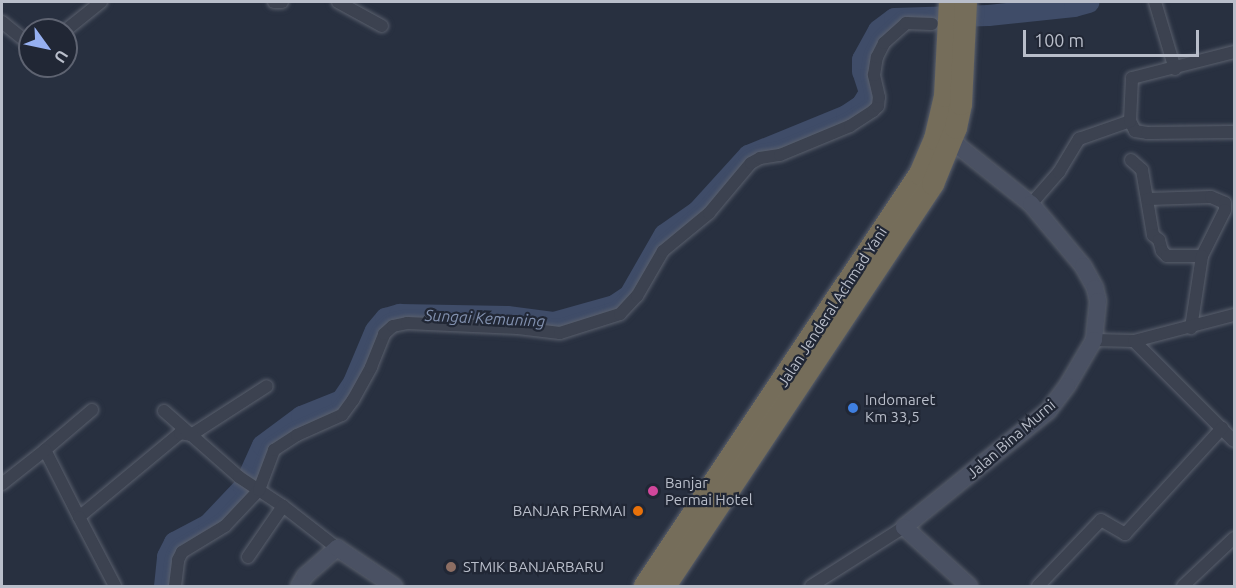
<!DOCTYPE html>
<html>
<head>
<meta charset="utf-8">
<style>
	body { margin:0 }
	#map { position:relative; width:1236px; height:588px; overflow:hidden; background:#283040; font-family:Ubuntu,sans-serif }
	div>[style] { position:absolute }
	[style*='--x'] { left:calc(var(--x)*1px); top:calc(var(--y)*1px); width:calc(var(--w)*1px); rotate:calc(var(--a)*1deg) }
	.river>* { height:21px; margin:-10.5px; padding:0 10.5px; transform-origin:10.5px; border-radius:10.5px; background:#3f4c68 }
	.roads { filter:drop-shadow(0 0 2px #5a606d) drop-shadow(0 0 2px #5a606d) }
	.street>* { height:12px; margin:-6px; padding:0 6px; transform-origin:6px; border-radius:6px; background:#3c4250 }
	.secondary>* { height:16px; margin:-8px; padding:0 8px; transform-origin:8px; border-radius:8px; background:#4a5163 }
	.highway>* { height:22px; margin:-11px; padding:0 11px; transform-origin:11px; border-radius:11px; background:#756d5a }
	.dots>* { width:16px; height:16px; translate:-50% -50%; box-sizing:border-box; border:3px solid #212735; border-radius:50% }
	span { translate:-50% -50%; white-space:nowrap; text-align:center; line-height:1.15; -webkit-text-stroke:4.5px #212735; paint-order:stroke }
	.street-label { font-size:15px; color:#b9beca }
	.poi-label { font-size:15px; color:#b9beca }
	.left { translate:0 -50%; text-align:left }
	.right { translate:-100% -50%; text-align:right }
	.water-label { font-size:16px; color:#8291af; font-style:italic }
	.frame { position:absolute; inset:0; border:3px solid #b9beca; pointer-events:none }
	.north { position:absolute; left:18px; top:18px; width:60px; height:60px; box-sizing:border-box; background:#212735; border:2px solid #5e6371; border-radius:50%; rotate:123deg; font-size:16px; font-weight:700; line-height:24px; text-align:center; color:#b9beca }
	.north::after { content:''; display:block; margin:auto; width:21px; height:27px; background:#96b0f1; clip-path:polygon(50% 0,100% 100%,50% 72%,0 100%) }
	.scale { position:absolute; left:1023px; top:30px; width:176px; height:27px; box-sizing:border-box; border:3px solid #b9beca; border-top:0; padding-left:8px; font-size:18px; line-height:21px; white-space:nowrap; color:#b9beca; -webkit-text-stroke:4px #212735; paint-order:stroke }
</style>
</head>
<body>
<div id="map">
	<div class="river">
		<div style="--x:164;--y:586;--w:30;--a:-84"></div>
		<div style="--x:167;--y:556;--w:16;--a:-63"></div>
		<div style="--x:174;--y:542;--w:38;--a:-28"></div>
		<div style="--x:208;--y:524;--w:51;--a:-46.6"></div>
		<div style="--x:243;--y:487;--w:46;--a:-65.7"></div>
		<div style="--x:262;--y:445;--w:49;--a:-36.6"></div>
		<div style="--x:301;--y:416;--w:43;--a:-21.8"></div>
		<div style="--x:341;--y:400;--w:22;--a:-56"></div>
		<div style="--x:353;--y:382;--w:56;--a:-67.1"></div>
		<div style="--x:375;--y:330;--w:16;--a:-50"></div>
		<div style="--x:385;--y:318;--w:15;--a:-16"></div>
		<div style="--x:399;--y:314;--w:108;--a:1.1"></div>
		<div style="--x:507;--y:316;--w:46;--a:7.4"></div>
		<div style="--x:553;--y:322;--w:63;--a:-15.6"></div>
		<div style="--x:614;--y:305;--w:18;--a:-34"></div>
		<div style="--x:629;--y:295;--w:70;--a:-60.2"></div>
		<div style="--x:664;--y:234;--w:40;--a:-34.9"></div>
		<div style="--x:697;--y:211;--w:76;--a:-47.7"></div>
		<div style="--x:748;--y:155;--w:106;--a:-22.2"></div>
		<div style="--x:846;--y:115;--w:18;--a:-34"></div>
		<div style="--x:861;--y:105;--w:15;--a:-58"></div>
		<div style="--x:869;--y:92;--w:22;--a:-108"></div>
		<div style="--x:862;--y:71;--w:12;--a:-90"></div>
		<div style="--x:862;--y:59;--w:33;--a:-61"></div>
		<div style="--x:878;--y:30;--w:20;--a:-37"></div>
		<div style="--x:894;--y:18;--w:94;--a:-1.8"></div>
		<div style="--x:988;--y:15;--w:86;--a:-6"></div>
		<div style="--x:1074;--y:6;--w:15;--a:-16"></div>
	</div>
	<div class="roads">
		<div class="street">
			<div style="--x:274;--y:2;--w:8;--a:0"></div>
			<div style="--x:338;--y:2;--w:50;--a:28.6"></div>
			<div style="--x:1155;--y:2;--w:70;--a:73.4"></div>
			<div style="--x:2;--y:22;--w:36;--a:39"></div>
			<div style="--x:66;--y:30;--w:45;--a:-38.7"></div>
			<div style="--x:1130;--y:121;--w:11;--a:63"></div>
			<div style="--x:1135;--y:131;--w:12;--a:9"></div>
			<div style="--x:1147;--y:133;--w:87;--a:-0.7"></div>
			<div style="--x:1131;--y:160;--w:15;--a:42"></div>
			<div style="--x:1142;--y:170;--w:66;--a:80.4"></div>
			<div style="--x:1153;--y:235;--w:8;--a:40"></div>
			<div style="--x:1159;--y:240;--w:11;--a:75"></div>
			<div style="--x:1162;--y:251;--w:7;--a:45"></div>
			<div style="--x:1167;--y:256;--w:35;--a:0"></div>
			<div style="--x:1148;--y:199;--w:63;--a:-1.8"></div>
			<div style="--x:1211;--y:197;--w:15;--a:23"></div>
			<div style="--x:1225;--y:203;--w:7;--a:90"></div>
			<div style="--x:1225;--y:210;--w:51;--a:116.6"></div>
			<div style="--x:1202;--y:256;--w:73;--a:98.7"></div>
			<div style="--x:1031;--y:204;--w:43;--a:-48.8"></div>
			<div style="--x:1059;--y:172;--w:39;--a:-59"></div>
			<div style="--x:1079;--y:139;--w:54;--a:-19.4"></div>
			<div style="--x:1130;--y:121;--w:43;--a:-87.3"></div>
			<div style="--x:1132;--y:78;--w:105;--a:-14.3"></div>
			<div style="--x:1094;--y:340;--w:40;--a:1.4"></div>
			<div style="--x:1134;--y:341;--w:103;--a:-14.6"></div>
			<div style="--x:1134;--y:341;--w:141;--a:45"></div>
			<div style="--x:92;--y:410;--w:62;--a:139.6"></div>
			<div style="--x:45;--y:450;--w:75;--a:63.1"></div>
			<div style="--x:79;--y:517;--w:131;--a:-39.7"></div>
			<div style="--x:180;--y:433;--w:11;--a:10"></div>
			<div style="--x:191;--y:435;--w:90;--a:-32.8"></div>
			<div style="--x:164;--y:411;--w:100;--a:41.3"></div>
			<div style="--x:239;--y:477;--w:53;--a:33.4"></div>
			<div style="--x:283;--y:506;--w:68;--a:37.9"></div>
			<div style="--x:2;--y:484;--w:55;--a:-38.3"></div>
			<div style="--x:79;--y:517;--w:78;--a:62.4"></div>
			<div style="--x:248;--y:557;--w:62;--a:-55.5"></div>
			<div style="--x:175;--y:586;--w:26;--a:-83"></div>
			<div style="--x:178;--y:560;--w:9;--a:-63"></div>
			<div style="--x:182;--y:552;--w:50;--a:-31.2"></div>
			<div style="--x:225;--y:526;--w:50;--a:-46.6"></div>
			<div style="--x:259;--y:490;--w:43;--a:-69.4"></div>
			<div style="--x:274;--y:450;--w:27;--a:-33"></div>
			<div style="--x:297;--y:435;--w:49;--a:-24"></div>
			<div style="--x:342;--y:415;--w:19;--a:-54"></div>
			<div style="--x:353;--y:400;--w:38;--a:-61"></div>
			<div style="--x:371;--y:367;--w:35;--a:-68"></div>
			<div style="--x:384;--y:334;--w:12;--a:-42"></div>
			<div style="--x:393;--y:326;--w:14;--a:-12"></div>
			<div style="--x:407;--y:323;--w:111;--a:2.6"></div>
			<div style="--x:518;--y:328;--w:42;--a:6.8"></div>
			<div style="--x:560;--y:333;--w:63;--a:-17.6"></div>
			<div style="--x:620;--y:314;--w:25;--a:-47"></div>
			<div style="--x:637;--y:296;--w:52;--a:-60"></div>
			<div style="--x:663;--y:251;--w:60;--a:-39.6"></div>
			<div style="--x:709;--y:213;--w:65;--a:-50"></div>
			<div style="--x:751;--y:163;--w:10;--a:-29"></div>
			<div style="--x:760;--y:158;--w:20;--a:-9"></div>
			<div style="--x:780;--y:155;--w:76;--a:-22.5"></div>
			<div style="--x:850;--y:126;--w:27;--a:-33"></div>
			<div style="--x:873;--y:111;--w:7;--a:-45"></div>
			<div style="--x:878;--y:106;--w:9;--a:-84"></div>
			<div style="--x:879;--y:97;--w:23;--a:-103"></div>
			<div style="--x:874;--y:75;--w:18;--a:-81"></div>
			<div style="--x:877;--y:57;--w:16;--a:-63"></div>
			<div style="--x:884;--y:43;--w:30;--a:-42"></div>
			<div style="--x:906;--y:23;--w:26;--a:2"></div>
			<div style="--x:811;--y:586;--w:110;--a:-32.4"></div>
			<div style="--x:1038;--y:586;--w:91;--a:-46.3"></div>
			<div style="--x:1101;--y:520;--w:28;--a:30"></div>
			<div style="--x:1125;--y:534;--w:144;--a:-47.5"></div>
			<div style="--x:1183;--y:586;--w:70;--a:-43.3"></div>
		</div>
		<div class="secondary">
			<div style="--x:952;--y:141;--w:101;--a:38.6"></div>
			<div style="--x:1031;--y:204;--w:81;--a:50"></div>
			<div style="--x:1083;--y:266;--w:25;--a:61"></div>
			<div style="--x:1095;--y:288;--w:13;--a:77"></div>
			<div style="--x:1098;--y:301;--w:39;--a:96"></div>
			<div style="--x:1094;--y:340;--w:53;--a:120.4"></div>
			<div style="--x:1067;--y:386;--w:31;--a:127"></div>
			<div style="--x:1048;--y:411;--w:185;--a:141.1"></div>
			<div style="--x:904;--y:527;--w:88;--a:42.2"></div>
			<div style="--x:299;--y:586;--w:12;--a:-59"></div>
			<div style="--x:305;--y:576;--w:43;--a:-41.2"></div>
			<div style="--x:337;--y:548;--w:69;--a:33.7"></div>
		</div>
		<div class="highway">
			<div style="--x:645;--y:586;--w:495;--a:-56.3"></div>
			<div style="--x:920;--y:174;--w:38;--a:-67"></div>
			<div style="--x:935;--y:139;--w:44;--a:-76.9"></div>
			<div style="--x:945;--y:96;--w:94;--a:-87"></div>
			<div style="--x:665;--y:586;--w:483;--a:-56.3"></div>
			<div style="--x:933;--y:184;--w:61;--a:-67.7"></div>
			<div style="--x:956;--y:128;--w:25;--a:-78"></div>
			<div style="--x:961;--y:104;--w:102;--a:-87.2"></div>
		</div>
	</div>
	<div class="dots">
		<div style="left:853px;top:408px;background:#3f7fe0"></div>
		<div style="left:653px;top:491px;background:#d1479c"></div>
		<div style="left:638px;top:511px;background:#e8710a"></div>
		<div style="left:451px;top:567px;background:#8d6e63"></div>
	</div>
	<div class="street-label">
		<span style="left:832px;top:307px;rotate:-57deg">Jalan Jenderal Achmad Yani</span>
		<span style="left:1011px;top:439px;rotate:-41deg">Jalan Bina Murni</span>
	</div>
	<div class="poi-label">
		<span class="left" style="left:865px;top:408px">Indomaret<br>Km 33,5</span>
		<span class="left" style="left:665px;top:491px">Banjar<br>Permai Hotel</span>
		<span class="right" style="left:626px;top:511px">BANJAR PERMAI</span>
		<span class="left" style="left:463px;top:567px">STMIK BANJARBARU</span>
	</div>
	<div class="water-label">
		<span style="left:485px;top:318px;rotate:3deg">Sungai Kemuning</span>
	</div>
	<div class="frame"></div>
	<div class="north">U</div>
	<div class="scale">100 m</div>
</div>
</body>
</html>
